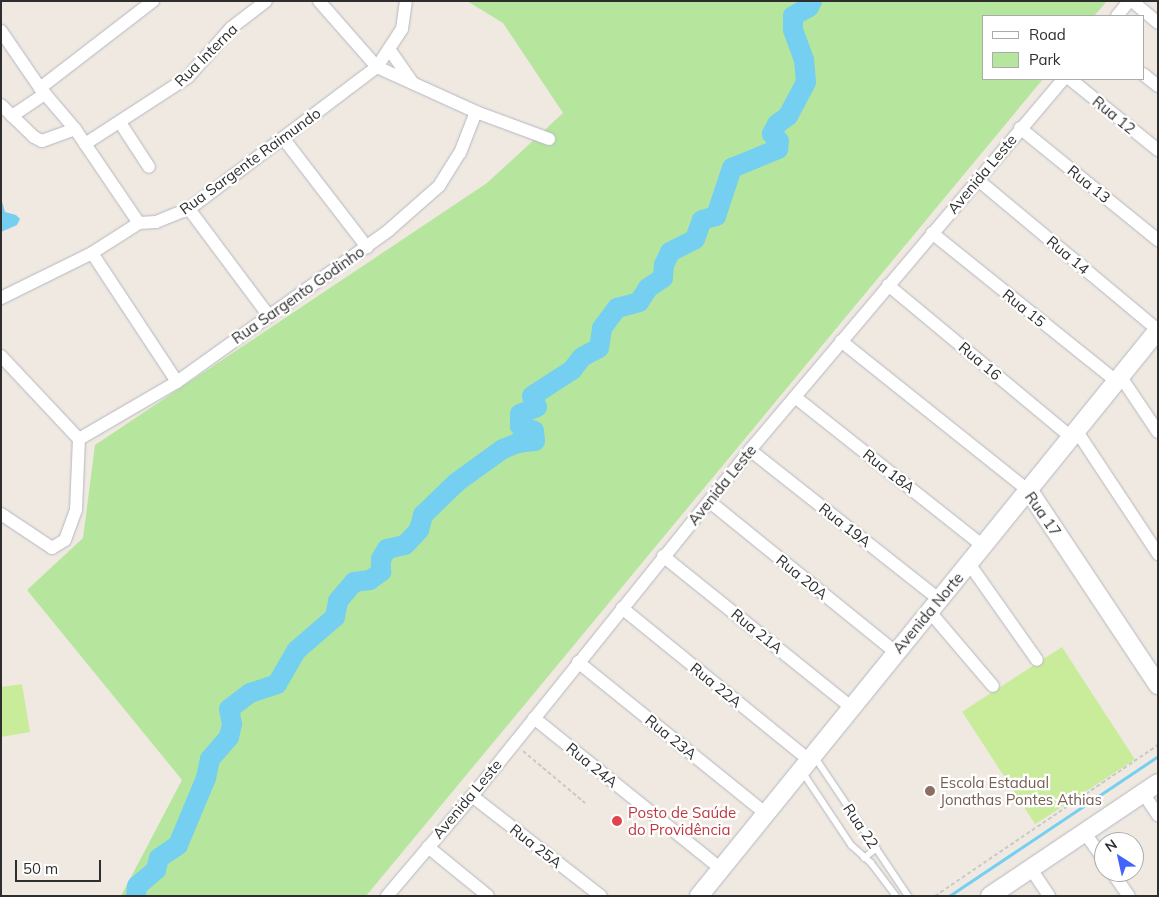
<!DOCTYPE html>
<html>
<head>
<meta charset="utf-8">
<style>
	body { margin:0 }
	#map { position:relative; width:1159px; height:897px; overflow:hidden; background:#efe9e1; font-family:Mulish,sans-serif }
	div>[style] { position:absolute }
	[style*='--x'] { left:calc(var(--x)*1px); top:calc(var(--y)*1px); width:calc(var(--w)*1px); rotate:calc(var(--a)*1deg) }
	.green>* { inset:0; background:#b6e59e }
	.pitch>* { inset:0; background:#c9ec9a; transform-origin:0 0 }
	.water>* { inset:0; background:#75cff0 }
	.stream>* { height:3px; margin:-1.5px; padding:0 1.5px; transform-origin:1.5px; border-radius:1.5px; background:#75cff0 }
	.river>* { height:20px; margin:-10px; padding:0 10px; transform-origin:10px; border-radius:10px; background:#75cff0 }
	.path>* { height:2px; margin-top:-1px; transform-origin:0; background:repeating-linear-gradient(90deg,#c9c9c9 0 4px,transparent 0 6.5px) }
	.roads { filter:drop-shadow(0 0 1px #b4b7c1) drop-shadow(0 0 1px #b4b7c1) }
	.lane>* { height:6px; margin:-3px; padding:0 3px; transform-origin:3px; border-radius:3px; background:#fff }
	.street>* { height:12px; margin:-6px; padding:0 6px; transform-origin:6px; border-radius:6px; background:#fff }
	.secondary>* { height:18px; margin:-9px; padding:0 9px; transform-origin:9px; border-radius:9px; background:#fff }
	.dots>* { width:14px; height:14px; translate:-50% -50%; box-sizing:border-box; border:2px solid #fff; border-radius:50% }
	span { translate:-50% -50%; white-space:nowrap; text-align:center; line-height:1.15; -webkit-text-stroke:4.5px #fff; paint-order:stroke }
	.street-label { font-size:15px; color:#2e2e2e }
	.education-label { font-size:15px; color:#785e54 }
	.left { translate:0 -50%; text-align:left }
	.health-label { font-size:15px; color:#be3a42 }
	.frame { position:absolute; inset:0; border:2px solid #2e2e2e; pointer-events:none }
	.legend { position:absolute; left:982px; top:15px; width:162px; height:65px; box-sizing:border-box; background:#fff; border:1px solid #ababab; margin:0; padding:6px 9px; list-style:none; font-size:15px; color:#2e2e2e }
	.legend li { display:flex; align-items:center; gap:10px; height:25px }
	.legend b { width:25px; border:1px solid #ababab }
	.north { position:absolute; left:1094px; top:832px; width:50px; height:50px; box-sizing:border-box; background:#fff; border:1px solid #ababab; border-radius:50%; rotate:325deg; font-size:14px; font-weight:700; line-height:20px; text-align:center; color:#2e2e2e }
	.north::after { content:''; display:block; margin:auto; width:18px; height:22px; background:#4264fb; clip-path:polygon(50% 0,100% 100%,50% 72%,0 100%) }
	.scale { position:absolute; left:15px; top:860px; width:86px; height:22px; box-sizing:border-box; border:2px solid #2e2e2e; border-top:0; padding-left:6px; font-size:15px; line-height:18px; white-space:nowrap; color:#2e2e2e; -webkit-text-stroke:4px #fff; paint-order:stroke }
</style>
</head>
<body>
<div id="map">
	<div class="green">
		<div style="clip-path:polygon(467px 1px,1107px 1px,1094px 16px,983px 16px,983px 79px,1043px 79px,366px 896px,121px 896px,182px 780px,27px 590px,83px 538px,95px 445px,487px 183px,563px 113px,503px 23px)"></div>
	</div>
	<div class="pitch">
		<div style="left:1062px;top:647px;width:134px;height:119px;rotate:57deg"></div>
		<div style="clip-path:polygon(22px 684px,30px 732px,1px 737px,1px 687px)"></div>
	</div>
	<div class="water">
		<div style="clip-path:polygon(1px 198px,5px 212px,16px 215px,20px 219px,17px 225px,1px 232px)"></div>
	</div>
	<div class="stream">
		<div style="--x:949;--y:896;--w:252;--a:-33.8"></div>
	</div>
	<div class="river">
		<div style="--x:136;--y:896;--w:10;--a:-84"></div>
		<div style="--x:137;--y:886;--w:25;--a:-40"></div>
		<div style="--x:156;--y:870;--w:12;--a:-76"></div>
		<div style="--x:159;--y:858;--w:23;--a:-34"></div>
		<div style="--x:178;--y:845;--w:73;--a:-67.3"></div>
		<div style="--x:206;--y:778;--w:19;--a:-78"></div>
		<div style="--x:210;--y:759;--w:29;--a:-49"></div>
		<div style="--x:229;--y:737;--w:13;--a:-77"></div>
		<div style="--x:232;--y:724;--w:15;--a:-101"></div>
		<div style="--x:229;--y:709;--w:26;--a:-37"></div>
		<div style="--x:250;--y:693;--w:28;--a:-18"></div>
		<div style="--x:277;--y:684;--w:39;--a:-60"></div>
		<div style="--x:297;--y:650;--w:50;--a:-41"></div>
		<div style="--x:335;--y:617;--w:16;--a:-79"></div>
		<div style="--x:338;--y:601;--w:25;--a:-50"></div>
		<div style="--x:354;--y:582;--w:16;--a:-7"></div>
		<div style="--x:370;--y:580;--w:14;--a:-36"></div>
		<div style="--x:381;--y:572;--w:13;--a:-90"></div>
		<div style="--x:381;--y:559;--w:12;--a:-59"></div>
		<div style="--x:387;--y:549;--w:18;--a:-13"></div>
		<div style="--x:405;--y:545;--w:21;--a:-47"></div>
		<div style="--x:419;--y:530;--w:16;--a:-75"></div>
		<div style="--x:423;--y:515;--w:47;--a:-44.1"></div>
		<div style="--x:457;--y:482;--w:57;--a:-35.7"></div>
		<div style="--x:503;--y:449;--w:16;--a:-22"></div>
		<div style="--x:518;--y:443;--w:17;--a:-7"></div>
		<div style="--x:535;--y:441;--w:10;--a:-96"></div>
		<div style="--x:534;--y:431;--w:15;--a:-160"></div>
		<div style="--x:520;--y:426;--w:12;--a:-90"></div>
		<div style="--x:520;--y:414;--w:18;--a:-22"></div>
		<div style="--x:537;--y:407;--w:12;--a:-114"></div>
		<div style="--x:532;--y:396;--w:48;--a:-33"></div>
		<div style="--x:572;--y:370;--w:16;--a:-52"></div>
		<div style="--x:582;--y:357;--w:19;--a:-28"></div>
		<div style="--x:599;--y:348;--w:20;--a:-81"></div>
		<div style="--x:602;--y:328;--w:25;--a:-53"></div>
		<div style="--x:617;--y:308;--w:23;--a:-15"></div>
		<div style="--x:639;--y:302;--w:17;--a:-57"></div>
		<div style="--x:648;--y:288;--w:18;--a:-34"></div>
		<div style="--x:663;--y:278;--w:13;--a:-86"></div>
		<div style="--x:664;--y:265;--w:14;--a:-65"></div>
		<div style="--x:670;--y:252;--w:28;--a:-27"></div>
		<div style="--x:695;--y:239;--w:20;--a:-70"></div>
		<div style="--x:702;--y:220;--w:15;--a:-16"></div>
		<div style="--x:716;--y:216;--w:51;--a:-71.6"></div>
		<div style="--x:732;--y:168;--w:50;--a:-22.4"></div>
		<div style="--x:778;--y:149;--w:8;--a:-83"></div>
		<div style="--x:779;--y:141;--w:10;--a:-135"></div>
		<div style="--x:772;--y:134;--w:11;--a:-63"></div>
		<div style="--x:777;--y:124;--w:14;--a:-36"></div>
		<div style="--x:788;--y:116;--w:38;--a:-62"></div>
		<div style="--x:806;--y:82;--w:22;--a:-95"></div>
		<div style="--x:804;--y:60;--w:33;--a:-110"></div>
		<div style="--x:793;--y:29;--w:13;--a:-90"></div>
		<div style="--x:793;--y:16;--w:18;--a:-29"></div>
		<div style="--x:809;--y:7;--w:7;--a:-63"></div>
	</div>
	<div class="path">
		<div style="--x:523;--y:751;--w:81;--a:40"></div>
		<div style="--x:935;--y:896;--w:269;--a:-34.1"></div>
	</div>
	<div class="roads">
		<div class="lane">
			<div style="--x:814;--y:756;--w:169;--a:56.1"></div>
			<div style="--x:803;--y:773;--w:87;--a:56.3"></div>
			<div style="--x:851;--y:845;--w:27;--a:42"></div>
			<div style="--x:871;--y:863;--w:41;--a:52.9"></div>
			<div style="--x:864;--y:858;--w:16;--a:-38"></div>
		</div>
		<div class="street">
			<div style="--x:319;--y:1;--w:88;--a:48.7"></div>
			<div style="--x:377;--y:67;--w:109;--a:24.4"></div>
			<div style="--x:476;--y:112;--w:78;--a:20.3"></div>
			<div style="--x:1132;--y:1;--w:34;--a:40"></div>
			<div style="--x:1117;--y:16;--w:19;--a:-51"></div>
			<div style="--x:1;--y:31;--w:69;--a:55.6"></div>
			<div style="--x:40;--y:88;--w:54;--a:49.5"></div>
			<div style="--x:75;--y:129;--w:114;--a:55.8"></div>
			<div style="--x:389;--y:49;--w:40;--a:55.1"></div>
			<div style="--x:1143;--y:74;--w:19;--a:39"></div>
			<div style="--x:1070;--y:79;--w:113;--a:38.9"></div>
			<div style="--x:40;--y:88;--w:143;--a:-37.6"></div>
			<div style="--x:1;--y:105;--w:46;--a:44.1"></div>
			<div style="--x:34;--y:137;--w:9;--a:27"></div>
			<div style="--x:42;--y:141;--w:35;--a:-20"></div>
			<div style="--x:12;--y:116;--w:40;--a:-34"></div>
			<div style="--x:121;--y:124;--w:51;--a:56.9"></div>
			<div style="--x:1020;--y:128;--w:178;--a:39.1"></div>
			<div style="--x:283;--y:138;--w:138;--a:52.4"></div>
			<div style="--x:85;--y:144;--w:123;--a:-33"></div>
			<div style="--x:188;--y:77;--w:65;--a:-48.7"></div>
			<div style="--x:231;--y:28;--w:44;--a:-37.6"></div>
			<div style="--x:978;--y:180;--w:234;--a:39.8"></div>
			<div style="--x:189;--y:209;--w:134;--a:53.2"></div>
			<div style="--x:932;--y:233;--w:238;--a:38.8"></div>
			<div style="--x:92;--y:253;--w:154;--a:56.6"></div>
			<div style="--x:888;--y:285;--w:238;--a:39.7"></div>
			<div style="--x:1;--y:298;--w:102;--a:-26.3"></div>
			<div style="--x:92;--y:253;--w:56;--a:-32.6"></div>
			<div style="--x:139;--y:223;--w:17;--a:-3"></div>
			<div style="--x:156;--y:222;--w:35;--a:-22"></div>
			<div style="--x:189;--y:209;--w:236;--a:-37.1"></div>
			<div style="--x:377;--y:67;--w:45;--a:-56.7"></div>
			<div style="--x:402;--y:29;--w:28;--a:-82"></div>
			<div style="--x:841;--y:341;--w:241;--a:38.6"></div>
			<div style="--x:1;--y:356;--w:114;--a:46.8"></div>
			<div style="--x:1121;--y:377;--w:66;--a:56.1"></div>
			<div style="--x:795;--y:397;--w:240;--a:38.4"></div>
			<div style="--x:1076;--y:430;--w:149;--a:56.5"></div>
			<div style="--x:79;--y:439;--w:113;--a:-30.2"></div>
			<div style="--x:177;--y:382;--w:261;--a:-35.6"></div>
			<div style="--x:389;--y:230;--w:67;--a:-41.3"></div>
			<div style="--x:439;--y:186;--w:39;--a:-58"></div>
			<div style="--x:460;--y:153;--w:44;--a:-68.7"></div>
			<div style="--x:750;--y:450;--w:242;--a:38.3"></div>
			<div style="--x:710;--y:502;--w:238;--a:39"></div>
			<div style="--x:1;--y:514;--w:61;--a:33.7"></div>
			<div style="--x:52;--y:548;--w:15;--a:-32"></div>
			<div style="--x:65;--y:540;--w:32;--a:-70"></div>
			<div style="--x:76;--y:510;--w:71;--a:-87.6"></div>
			<div style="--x:663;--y:556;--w:241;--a:38.8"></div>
			<div style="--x:970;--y:565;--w:116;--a:54.8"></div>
			<div style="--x:622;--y:608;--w:242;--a:39.1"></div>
			<div style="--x:930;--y:612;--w:97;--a:49.6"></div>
			<div style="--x:578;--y:662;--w:240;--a:38.9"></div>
			<div style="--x:534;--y:718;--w:239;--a:38.9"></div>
			<div style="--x:1143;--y:793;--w:27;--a:56"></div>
			<div style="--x:472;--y:796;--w:163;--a:37.8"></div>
			<div style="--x:1084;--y:832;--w:34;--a:54"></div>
			<div style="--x:428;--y:847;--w:77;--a:39.2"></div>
			<div style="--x:1031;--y:869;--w:32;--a:56"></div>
			<div style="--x:1112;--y:872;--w:29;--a:55"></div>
			<div style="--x:387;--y:896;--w:131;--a:-49.6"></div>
			<div style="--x:472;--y:796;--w:444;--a:-51.2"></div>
			<div style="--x:750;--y:450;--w:485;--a:-49.8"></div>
		</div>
		<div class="secondary">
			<div style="--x:1029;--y:491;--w:233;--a:56.4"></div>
			<div style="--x:699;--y:896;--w:729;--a:-50.96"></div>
			<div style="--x:990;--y:896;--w:202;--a:-33.9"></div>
		</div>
	</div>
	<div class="dots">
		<div style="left:930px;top:791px;background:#8d6e63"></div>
		<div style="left:617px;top:821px;background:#e0444e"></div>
	</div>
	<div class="street-label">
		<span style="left:206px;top:55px;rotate:-45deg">Rua Interna</span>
		<span style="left:1114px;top:115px;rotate:39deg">Rua 12</span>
		<span style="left:250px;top:161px;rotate:-36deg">Rua Sargente Raimundo</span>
		<span style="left:982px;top:174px;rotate:-50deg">Avenida Leste</span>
		<span style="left:1089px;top:184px;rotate:39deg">Rua 13</span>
		<span style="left:1068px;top:255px;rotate:40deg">Rua 14</span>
		<span style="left:298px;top:295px;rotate:-35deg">Rua Sargento Godinho</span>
		<span style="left:1024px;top:308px;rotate:39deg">Rua 15</span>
		<span style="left:980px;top:361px;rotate:40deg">Rua 16</span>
		<span style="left:889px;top:471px;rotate:38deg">Rua 18A</span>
		<span style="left:722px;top:485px;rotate:-51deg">Avenida Leste</span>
		<span style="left:1043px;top:514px;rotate:55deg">Rua 17</span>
		<span style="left:845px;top:525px;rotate:38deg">Rua 19A</span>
		<span style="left:802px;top:577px;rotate:39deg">Rua 20A</span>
		<span style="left:928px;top:613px;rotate:-50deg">Avenida Norte</span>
		<span style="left:757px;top:631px;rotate:39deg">Rua 21A</span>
		<span style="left:716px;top:685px;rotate:39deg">Rua 22A</span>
		<span style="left:671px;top:737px;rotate:39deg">Rua 23A</span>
		<span style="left:592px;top:765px;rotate:39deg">Rua 24A</span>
		<span style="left:467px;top:799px;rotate:-50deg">Avenida Leste</span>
		<span style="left:861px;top:826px;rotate:56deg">Rua 22</span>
		<span style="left:536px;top:846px;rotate:38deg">Rua 25A</span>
	</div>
	<div class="education-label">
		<span class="left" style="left:940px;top:791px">Escola Estadual<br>Jonathas Pontes Athias</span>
	</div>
	<div class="health-label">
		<span class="left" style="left:628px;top:821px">Posto de Saúde<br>do Providência</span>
	</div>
	<div class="frame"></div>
	<ul class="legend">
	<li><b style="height:6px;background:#fff"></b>Road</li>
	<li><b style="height:14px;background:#b6e59e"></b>Park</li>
	</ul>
	<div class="north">N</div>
	<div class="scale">50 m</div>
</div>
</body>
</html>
